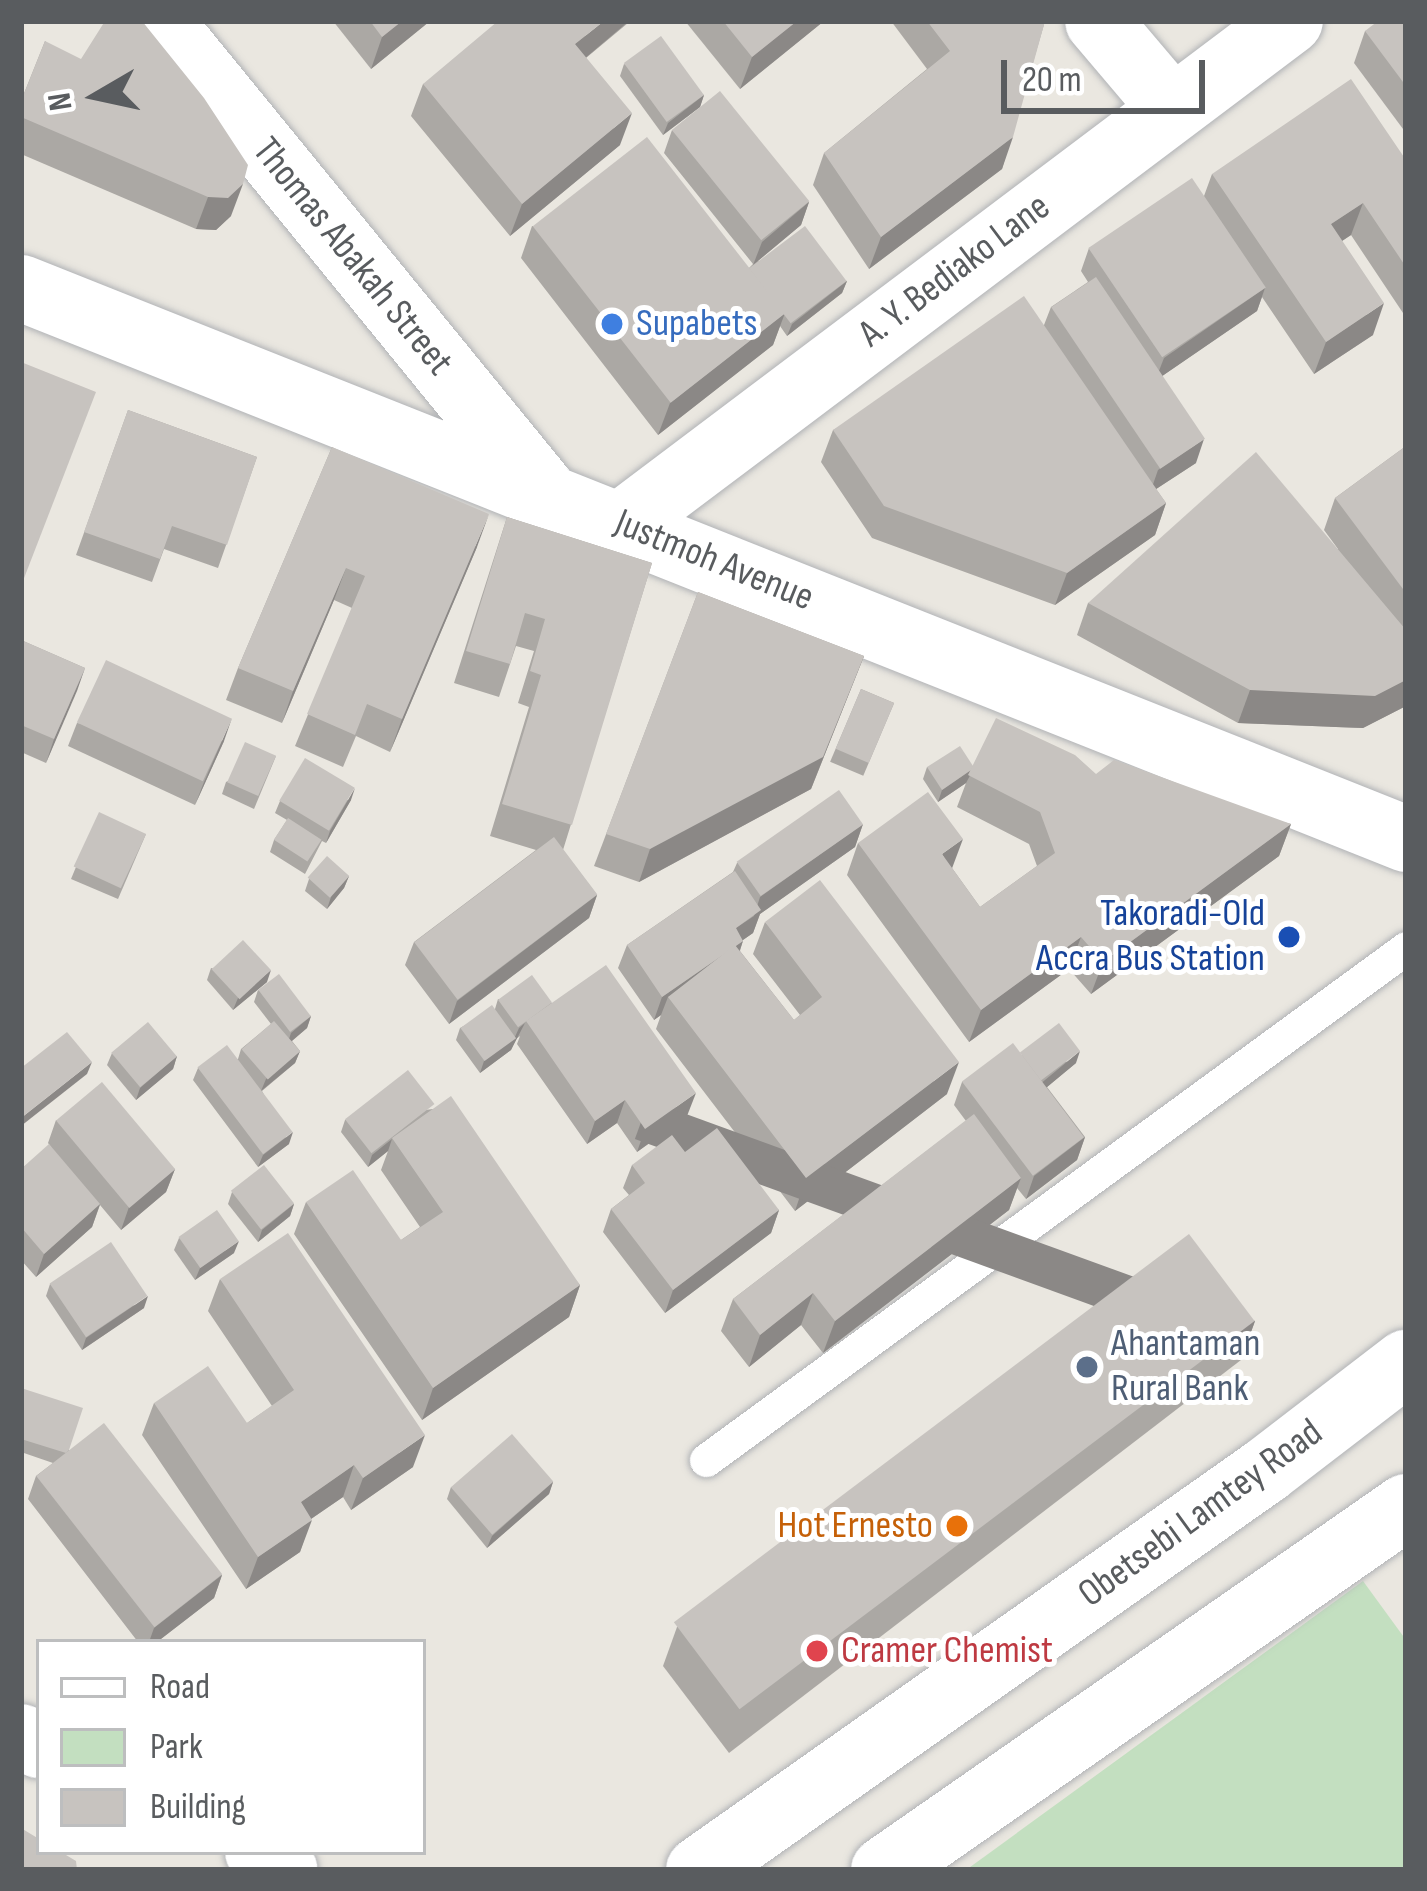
<!DOCTYPE html>
<html>
<head>
<meta charset="utf-8">
<style>
	body { margin:0 }
	#map { position:relative; width:1427px; height:1891px; overflow:hidden; background:#eae7e0; font-family:"Sofia Sans Condensed",sans-serif }
	div>[style] { position:absolute }
	[style*='--x'] { left:calc(var(--x)*1px); top:calc(var(--y)*1px); width:calc(var(--w)*1px); rotate:calc(var(--a)*1deg) }
	.green>* { inset:0; background:#c3dfc0 }
	.roads { filter:drop-shadow(0 0 3px #b1b3b6) drop-shadow(0 0 3px #b1b3b6) }
	.lane>* { height:33px; margin:-16.5px; padding:0 16.5px; transform-origin:16.5px; border-radius:16.5px; background:#fff }
	.street>* { height:66px; margin:-33px; padding:0 33px; transform-origin:33px; border-radius:33px; background:#fff }
	.secondary>* { height:66px; margin:-33px; padding:0 33px; transform-origin:33px; border-radius:33px; background:#fff }
	.wall>* { inset:0; background:#aba8a4; transform-origin:0 0 }
	.shaded-wall>* { inset:0; background:#8b8886; transform-origin:0 0 }
	.building>* { inset:0; background:#c7c3bf; transform-origin:0 0 }
	.dots>* { width:33px; height:33px; translate:-50% -50%; box-sizing:border-box; border:6px solid #fff; border-radius:50% }
	span { translate:-50% -50%; white-space:nowrap; text-align:center; line-height:1.15; -webkit-text-stroke:10px #fff; paint-order:stroke }
	.street-label { font-size:39px; color:#595c5f }
	.shop-label { font-size:39px; color:#366cbe }
	.left { translate:0 -50%; text-align:left }
	.transit-label { font-size:39px; color:#164399 }
	.right { translate:-100% -50%; text-align:right }
	.service-label { font-size:39px; color:#4e5e75 }
	.food-label { font-size:39px; color:#c56008 }
	.health-label { font-size:39px; color:#be3a42 }
	.frame { position:absolute; inset:0; border:24px solid #595c5f; pointer-events:none }
	.legend { position:absolute; left:36px; top:1639px; width:390px; height:216px; box-sizing:border-box; background:#fff; border:3px solid #bdbebf; margin:0; padding:15px 21px; list-style:none; font-size:36px; color:#595c5f }
	.legend li { display:flex; align-items:center; gap:24px; height:60px }
	.legend b { width:60px; border:3px solid #bdbebf }
	.north { position:absolute; left:36px; top:36px; width:120px; height:120px; -webkit-text-stroke:9px #fff; paint-order:stroke; rotate:261deg; font-size:33px; font-weight:700; line-height:48px; text-align:center; color:#595c5f }
	.north::after { content:''; display:block; margin:auto; width:42px; height:54px; background:#595c5f; clip-path:polygon(50% 0,100% 100%,50% 72%,0 100%) }
	.scale { position:absolute; left:1001px; top:60px; width:204px; height:54px; box-sizing:border-box; border:6px solid #595c5f; border-top:0; padding-left:15px; font-size:36px; line-height:42px; white-space:nowrap; color:#595c5f; -webkit-text-stroke:9px #fff; paint-order:stroke }
</style>
</head>
<body>
<div id="map">
	<div class="green">
		<div style="clip-path:polygon(1363px 1581px,1406px 1640px,1406px 1870px,966px 1870px)"></div>
	</div>
	<div class="roads">
		<div class="lane">
			<div style="--x:706;--y:1460;--w:867;--a:-36.18"></div>
		</div>
		<div class="street">
			<div style="--x:160;--y:21;--w:603;--a:50.79"></div>
			<div style="--x:1098;--y:21;--w:113;--a:49.7"></div>
			<div style="--x:21;--y:288;--w:1491;--a:21.69"></div>
			<div style="--x:622;--y:524;--w:836;--a:-36.98"></div>
			<div style="--x:21;--y:1737;--w:20;--a:24"></div>
			<div style="--x:258;--y:1852;--w:32;--a:34"></div>
		</div>
		<div class="secondary">
			<div style="--x:699;--y:1870;--w:693;--a:-35.18"></div>
			<div style="--x:1265;--y:1471;--w:178;--a:-37.5"></div>
			<div style="--x:884;--y:1870;--w:636;--a:-34.81"></div>
		</div>
	</div>
	<div class="wall">
		<div style="clip-path:polygon(333px 21px,430px 21px,371px 69px)"></div>
		<div style="clip-path:polygon(685px 21px,824px 21px,740px 89px)"></div>
		<div style="clip-path:polygon(891px 21px,1045px 21px,1002px 169px,869px 269px,813px 185px,824px 153px,927px 69px)"></div>
		<div style="clip-path:polygon(1406px 21px,1406px 133px,1354px 63px,1365px 31px)"></div>
		<div style="clip-path:polygon(628px 23px,586px 58px,620px 145px,510px 236px,411px 116px,423px 84px)"></div>
		<div style="clip-path:polygon(45px 41px,231px 216px,216px 230px,196px 229px,21px 154px,21px 101px)"></div>
		<div style="clip-path:polygon(624px 64px,704px 95px,700px 107px,663px 135px,620px 76px)"></div>
		<div style="clip-path:polygon(672px 130px,809px 202px,801px 225px,758px 261px,847px 281px,842px 293px,787px 336px,780px 326px,773px 345px,658px 435px,521px 258px,532px 226px,749px 268px,753px 264px,664px 153px)"></div>
		<div style="clip-path:polygon(1406px 160px,1406px 311px,1403px 313px,1351px 235px,1342px 241px,1373px 335px,1314px 374px,1262px 297px,1257px 311px,1162px 376px,1196px 463px,1156px 489px,1166px 503px,1155px 535px,1055px 605px,872px 538px,821px 462px,833px 430px,1044px 325px,1051px 307px,1088px 282px,1081px 271px,1089px 248px,1204px 196px,1212px 174px)"></div>
		<div style="clip-path:polygon(128px 410px,257px 457px,218px 568px,164px 549px,152px 582px,76px 555px)"></div>
		<div style="clip-path:polygon(1406px 446px,1406px 706px,1363px 728px,1238px 723px,1077px 635px,1088px 603px,1338px 549px,1324px 530px,1335px 498px)"></div>
		<div style="clip-path:polygon(332px 447px,477px 547px,390px 752px,356px 736px,343px 767px,295px 746px,352px 608px,334px 600px,282px 723px,226px 700px,238px 668px)"></div>
		<div style="clip-path:polygon(507px 517px,652px 563px,563px 850px,597px 895px,589px 918px,449px 1024px,405px 965px,414px 942px,536px 850px,490px 836px,529px 707px,518px 703px,534px 651px,516px 646px,499px 697px,454px 683px)"></div>
		<div style="clip-path:polygon(698px 592px,864px 656px,811px 789px,639px 882px,594px 866px)"></div>
		<div style="clip-path:polygon(21px 640px,85px 668px,46px 763px,21px 752px)"></div>
		<div style="left:861px;top:689px;width:36px;height:79px;rotate:23deg"></div>
		<div style="clip-path:polygon(77px 723px,224px 741px,195px 805px,68px 746px)"></div>
		<div style="clip-path:polygon(276px 756px,254px 809px,222px 794px,226px 782px)"></div>
		<div style="clip-path:polygon(973px 766px,1096px 774px,1291px 824px,1279px 856px,1091px 994px,1069px 969px,969px 1042px,847px 875px,858px 843px,952px 868px,980px 907px,1037px 866px,1029px 844px,957px 807px,966px 783px,938px 802px,923px 779px,927px 767px)"></div>
		<div style="clip-path:polygon(351px 800px,326px 843px,322px 841px,305px 874px,270px 852px,274px 840px,287px 820px,275px 813px,280px 801px)"></div>
		<div style="clip-path:polygon(863px 824px,855px 847px,760px 914px,753px 933px,743px 940px,740px 951px,794px 1020px,800px 1015px,753px 954px,765px 922px,947px 1094px,795px 1211px,656px 1029px,661px 1015px,654px 1020px,618px 968px,627px 945px,733px 872px,737px 863px)"></div>
		<div style="clip-path:polygon(146px 834px,118px 899px,71px 879px,76px 867px)"></div>
		<div style="clip-path:polygon(349px 876px,344px 888px,327px 909px,305px 891px,309px 879px)"></div>
		<div style="clip-path:polygon(211px 968px,267px 982px,233px 1010px,207px 980px)"></div>
		<div style="clip-path:polygon(258px 990px,311px 1016px,307px 1028px,292px 1041px,300px 1051px,295px 1063px,262px 1091px,289px 1144px,258px 1167px,193px 1080px,198px 1068px,238px 1059px,241px 1049px,271px 1024px,254px 1002px)"></div>
		<div style="clip-path:polygon(498px 999px,552px 1003px,687px 1116px,637px 1152px,617px 1123px,587px 1144px,517px 1044px,520px 1036px,516px 1039px,511px 1050px,480px 1073px,456px 1040px,460px 1028px,495px 1009px)"></div>
		<div style="clip-path:polygon(112px 1053px,177px 1056px,173px 1069px,136px 1100px,107px 1065px)"></div>
		<div style="clip-path:polygon(1022px 1055px,1076px 1063px,1047px 1087px,1085px 1137px,1077px 1160px,1026px 1199px,1017px 1188px,1009px 1210px,823px 1353px,801px 1325px,749px 1367px,721px 1331px,733px 1299px,966px 1121px,954px 1105px,962px 1082px)"></div>
		<div style="clip-path:polygon(433px 1109px,580px 1285px,569px 1317px,422px 1420px,294px 1234px,306px 1202px,401px 1240px,420px 1227px,381px 1170px,388px 1151px,368px 1167px,341px 1132px,345px 1120px)"></div>
		<div style="clip-path:polygon(56px 1120px,175px 1169px,166px 1192px,121px 1230px,100px 1205px,92px 1227px,36px 1277px,21px 1260px,21px 1169px,51px 1147px,48px 1143px)"></div>
		<div style="clip-path:polygon(685px 1152px,779px 1210px,771px 1233px,665px 1313px,603px 1232px,611px 1209px,629px 1195px,623px 1188px,632px 1165px)"></div>
		<div style="clip-path:polygon(232px 1192px,294px 1204px,290px 1216px,258px 1242px,228px 1204px)"></div>
		<div style="clip-path:polygon(179px 1238px,234px 1253px,195px 1280px,174px 1250px)"></div>
		<div style="clip-path:polygon(220px 1279px,413px 1467px,351px 1510px,343px 1497px,311px 1519px,300px 1552px,246px 1589px,142px 1435px,154px 1403px,247px 1423px,272px 1406px,208px 1311px)"></div>
		<div style="clip-path:polygon(50px 1284px,144px 1308px,82px 1350px,46px 1296px)"></div>
		<div style="clip-path:polygon(1255px 1321px,1241px 1360px,729px 1753px,663px 1666px,677px 1627px)"></div>
		<div style="clip-path:polygon(21px 1388px,69px 1450px,222px 1575px,214px 1598px,157px 1642px,138px 1642px,28px 1499px,36px 1476px,53px 1463px,21px 1452px)"></div>
		<div style="clip-path:polygon(553px 1482px,549px 1494px,487px 1548px,447px 1499px,451px 1487px)"></div>
	</div>
	<div class="shaded-wall">
		<div style="clip-path:polygon(402px 21px,430px 21px,371px 69px,382px 37px)"></div>
		<div style="clip-path:polygon(604px 21px,629px 21px,564px 76px,575px 44px)"></div>
		<div style="clip-path:polygon(797px 21px,824px 21px,740px 89px,752px 57px)"></div>
		<div style="clip-path:polygon(704px 95px,700px 107px,663px 135px,668px 123px)"></div>
		<div style="clip-path:polygon(632px 113px,620px 145px,510px 236px,522px 204px)"></div>
		<div style="clip-path:polygon(1013px 137px,1002px 169px,869px 269px,881px 237px)"></div>
		<div style="clip-path:polygon(243px 184px,231px 216px,216px 230px,196px 229px,208px 197px)"></div>
		<div style="clip-path:polygon(809px 202px,801px 225px,753px 265px,762px 242px)"></div>
		<div style="clip-path:polygon(1363px 203px,1351px 235px,1319px 256px,1331px 224px)"></div>
		<div style="clip-path:polygon(847px 281px,842px 293px,787px 336px,792px 324px)"></div>
		<div style="clip-path:polygon(1265px 288px,1257px 311px,1155px 381px,1164px 358px)"></div>
		<div style="clip-path:polygon(1384px 303px,1373px 335px,1314px 374px,1326px 342px)"></div>
		<div style="clip-path:polygon(785px 313px,773px 345px,658px 435px,670px 403px)"></div>
		<div style="clip-path:polygon(1204px 439px,1196px 463px,1150px 493px,1158px 470px)"></div>
		<div style="clip-path:polygon(1166px 503px,1155px 535px,1055px 605px,1067px 573px)"></div>
		<div style="clip-path:polygon(489px 514px,477px 547px,390px 752px,402px 719px)"></div>
		<div style="clip-path:polygon(346px 568px,334px 600px,282px 723px,293px 691px)"></div>
		<div style="clip-path:polygon(864px 656px,811px 789px,639px 882px,650px 849px)"></div>
		<div style="clip-path:polygon(85px 668px,77px 691px,46px 763px,54px 739px)"></div>
		<div style="clip-path:polygon(1406px 680px,1406px 706px,1363px 728px,1238px 723px,1250px 690px)"></div>
		<div style="clip-path:polygon(232px 718px,224px 741px,195px 805px,204px 782px)"></div>
		<div style="clip-path:polygon(974px 768px,966px 783px,938px 802px,942px 790px)"></div>
		<div style="clip-path:polygon(355px 788px,351px 800px,326px 843px,330px 831px)"></div>
		<div style="clip-path:polygon(863px 824px,855px 847px,760px 914px,753px 933px,727px 951px,736px 928px,754px 916px,760px 897px)"></div>
		<div style="clip-path:polygon(1291px 824px,1279px 856px,1091px 994px,1103px 962px)"></div>
		<div style="clip-path:polygon(963px 839px,951px 871px,942px 854px)"></div>
		<div style="clip-path:polygon(349px 876px,344px 888px,327px 909px,331px 897px)"></div>
		<div style="clip-path:polygon(597px 895px,589px 918px,449px 1024px,457px 1001px)"></div>
		<div style="clip-path:polygon(1081px 937px,1069px 969px,969px 1042px,981px 1010px)"></div>
		<div style="clip-path:polygon(743px 941px,735px 964px,668px 997px,661px 1015px,654px 1020px,662px 997px)"></div>
		<div style="clip-path:polygon(271px 970px,267px 982px,233px 1010px,238px 998px)"></div>
		<div style="clip-path:polygon(311px 1016px,307px 1028px,287px 1045px,291px 1033px)"></div>
		<div style="clip-path:polygon(525px 1023px,511px 1050px,480px 1073px,484px 1061px,514px 1039px,519px 1028px)"></div>
		<div style="clip-path:polygon(300px 1051px,295px 1063px,261px 1091px,266px 1079px)"></div>
		<div style="clip-path:polygon(1080px 1051px,1076px 1063px,1035px 1097px,1039px 1085px)"></div>
		<div style="clip-path:polygon(177px 1056px,173px 1069px,136px 1100px,140px 1088px)"></div>
		<div style="clip-path:polygon(92px 1062px,87px 1074px,21px 1126px,21px 1118px)"></div>
		<div style="clip-path:polygon(959px 1062px,947px 1094px,795px 1211px,806px 1178px)"></div>
		<div style="clip-path:polygon(696px 1093px,687px 1116px,637px 1152px,645px 1129px)"></div>
		<div style="clip-path:polygon(625px 1100px,617px 1123px,587px 1144px,595px 1121px)"></div>
		<div style="clip-path:polygon(293px 1132px,289px 1144px,258px 1167px,263px 1155px)"></div>
		<div style="clip-path:polygon(1085px 1137px,1077px 1160px,1026px 1199px,1034px 1176px)"></div>
		<div style="clip-path:polygon(392px 1139px,388px 1151px,368px 1167px,372px 1155px)"></div>
		<div style="clip-path:polygon(175px 1169px,166px 1192px,121px 1230px,129px 1207px)"></div>
		<div style="clip-path:polygon(1021px 1178px,1009px 1210px,823px 1353px,835px 1321px)"></div>
		<div style="clip-path:polygon(100px 1204px,92px 1227px,36px 1277px,44px 1254px)"></div>
		<div style="clip-path:polygon(294px 1204px,290px 1216px,258px 1242px,262px 1230px)"></div>
		<div style="clip-path:polygon(779px 1210px,771px 1233px,665px 1313px,673px 1290px)"></div>
		<div style="clip-path:polygon(239px 1241px,234px 1253px,195px 1280px,200px 1268px)"></div>
		<div style="clip-path:polygon(580px 1285px,569px 1317px,422px 1420px,433px 1388px)"></div>
		<div style="clip-path:polygon(813px 1293px,801px 1325px,749px 1367px,760px 1335px)"></div>
		<div style="clip-path:polygon(148px 1296px,144px 1308px,82px 1350px,86px 1338px)"></div>
		<div style="left:1255px;top:1321px;width:41px;height:645px;rotate:110deg"></div>
		<div style="clip-path:polygon(425px 1435px,413px 1467px,351px 1510px,363px 1478px)"></div>
		<div style="clip-path:polygon(354px 1465px,343px 1497px,289px 1534px,301px 1502px)"></div>
		<div style="clip-path:polygon(553px 1482px,549px 1494px,487px 1548px,492px 1536px)"></div>
		<div style="clip-path:polygon(312px 1520px,300px 1552px,246px 1589px,258px 1557px)"></div>
		<div style="clip-path:polygon(222px 1575px,214px 1598px,157px 1642px,149px 1642px,154px 1628px)"></div>
	</div>
	<div class="building">
		<div style="clip-path:polygon(105px 21px,142px 21px,204px 98px,248px 165px,243px 184px,228px 198px,208px 197px,21px 117px,21px 101px,45px 41px,81px 59px)"></div>
		<div style="clip-path:polygon(370px 21px,402px 21px,382px 37px)"></div>
		<div style="clip-path:polygon(498px 21px,604px 21px,575px 44px,632px 113px,522px 204px,423px 84px)"></div>
		<div style="clip-path:polygon(723px 21px,797px 21px,752px 57px)"></div>
		<div style="clip-path:polygon(927px 21px,1045px 21px,1013px 137px,881px 237px,824px 153px,950px 51px)"></div>
		<div style="clip-path:polygon(1378px 21px,1406px 21px,1406px 86px,1365px 31px)"></div>
		<div style="left:661px;top:36px;width:73px;height:46px;rotate:54deg"></div>
		<div style="clip-path:polygon(1351px 79px,1406px 160px,1406px 267px,1363px 203px,1331px 224px,1384px 303px,1326px 342px,1212px 174px)"></div>
		<div style="left:720px;top:91px;width:142px;height:62px;rotate:51deg"></div>
		<div style="left:647px;top:137px;width:224px;height:145px;rotate:52deg"></div>
		<div style="left:1192px;top:178px;width:132px;height:125px;rotate:56deg"></div>
		<div style="left:805px;top:226px;width:69px;height:70px;rotate:53deg"></div>
		<div style="left:1096px;top:277px;width:195px;height:54px;rotate:56deg"></div>
		<div style="clip-path:polygon(1024px 296px,1166px 503px,1067px 573px,884px 506px,833px 430px)"></div>
		<div style="clip-path:polygon(21px 362px,96px 392px,21px 586px)"></div>
		<div style="clip-path:polygon(128px 410px,257px 457px,227px 545px,172px 526px,160px 559px,84px 532px)"></div>
		<div style="clip-path:polygon(1406px 446px,1406px 593px,1335px 498px)"></div>
		<div style="clip-path:polygon(332px 447px,489px 514px,402px 719px,367px 704px,355px 735px,307px 714px,365px 576px,346px 568px,293px 691px,238px 668px)"></div>
		<div style="clip-path:polygon(1256px 452px,1406px 630px,1406px 680px,1375px 696px,1250px 690px,1088px 603px)"></div>
		<div style="clip-path:polygon(507px 517px,652px 563px,572px 825px,502px 804px,541px 675px,530px 671px,545px 619px,525px 613px,510px 664px,466px 651px)"></div>
		<div style="clip-path:polygon(698px 592px,864px 656px,823px 757px,650px 849px,606px 834px)"></div>
		<div style="clip-path:polygon(21px 640px,85px 668px,54px 739px,21px 725px)"></div>
		<div style="left:106px;top:660px;width:139px;height:69px;rotate:25deg"></div>
		<div style="left:861px;top:689px;width:36px;height:65px;rotate:23deg"></div>
		<div style="clip-path:polygon(996px 718px,1075px 755px,1096px 774px,1114px 760px,1291px 824px,1103px 962px,1081px 937px,981px 1010px,858px 843px,928px 792px,963px 839px,942px 854px,980px 907px,1055px 853px,1040px 812px,968px 775px)"></div>
		<div style="left:245px;top:742px;width:34px;height:44px;rotate:24deg"></div>
		<div style="clip-path:polygon(960px 746px,973px 766px,971px 770px,942px 790px,927px 767px)"></div>
		<div style="left:305px;top:758px;width:58px;height:50px;rotate:31deg"></div>
		<div style="left:839px;top:790px;width:42px;height:125px;rotate:55deg"></div>
		<div style="left:99px;top:812px;width:52px;height:60px;rotate:25deg"></div>
		<div style="left:288px;top:818px;width:40px;height:26px;rotate:33deg"></div>
		<div style="left:554px;top:837px;width:72px;height:175px;rotate:53deg"></div>
		<div style="left:327px;top:856px;width:30px;height:29px;rotate:42deg"></div>
		<div style="clip-path:polygon(735px 871px,761px 910px,736px 928px,743px 941px,662px 997px,627px 945px)"></div>
		<div style="clip-path:polygon(820px 880px,959px 1062px,806px 1178px,668px 997px,735px 945px,794px 1020px,822px 997px,765px 922px)"></div>
		<div style="left:243px;top:940px;width:41px;height:43px;rotate:47deg"></div>
		<div style="clip-path:polygon(606px 965px,696px 1093px,645px 1129px,625px 1100px,595px 1121px,526px 1021px)"></div>
		<div style="left:279px;top:974px;width:53px;height:26px;rotate:53deg"></div>
		<div style="left:532px;top:975px;width:34px;height:42px;rotate:54deg"></div>
		<div style="left:492px;top:1005px;width:41px;height:39px;rotate:54deg"></div>
		<div style="left:274px;top:1021px;width:40px;height:43px;rotate:49deg"></div>
		<div style="left:148px;top:1022px;width:45px;height:48px;rotate:50deg"></div>
		<div style="left:1059px;top:1023px;width:35px;height:49px;rotate:53deg"></div>
		<div style="clip-path:polygon(67px 1032px,92px 1062px,21px 1118px,21px 1068px)"></div>
		<div style="left:1013px;top:1043px;width:118px;height:64px;rotate:53deg"></div>
		<div style="left:227px;top:1045px;width:109px;height:37px;rotate:53deg"></div>
		<div style="left:408px;top:1070px;width:43px;height:80px;rotate:52deg"></div>
		<div style="left:102px;top:1082px;width:114px;height:60px;rotate:50deg"></div>
		<div style="clip-path:polygon(451px 1096px,580px 1285px,433px 1388px,306px 1202px,353px 1170px,401px 1240px,443px 1212px,392px 1138px)"></div>
		<div style="clip-path:polygon(974px 1114px,1021px 1178px,835px 1321px,813px 1293px,760px 1335px,733px 1299px)"></div>
		<div style="clip-path:polygon(717px 1128px,779px 1210px,673px 1290px,611px 1209px,645px 1183px,632px 1165px,672px 1135px,685px 1152px)"></div>
		<div style="clip-path:polygon(49px 1144px,100px 1204px,44px 1254px,21px 1227px,21px 1169px)"></div>
		<div style="left:264px;top:1165px;width:49px;height:42px;rotate:52deg"></div>
		<div style="left:217px;top:1210px;width:38px;height:47px;rotate:55deg"></div>
		<div style="clip-path:polygon(288px 1233px,425px 1435px,363px 1478px,354px 1465px,301px 1502px,312px 1520px,258px 1557px,154px 1403px,208px 1366px,247px 1423px,294px 1390px,220px 1279px)"></div>
		<div style="left:1189px;top:1234px;width:109px;height:645px;rotate:53deg"></div>
		<div style="left:111px;top:1242px;width:65px;height:74px;rotate:56deg"></div>
		<div style="clip-path:polygon(21px 1388px,83px 1408px,69px 1450px,66px 1453px,21px 1439px)"></div>
		<div style="left:104px;top:1423px;width:192px;height:86px;rotate:52deg"></div>
		<div style="left:512px;top:1434px;width:63px;height:81px;rotate:49deg"></div>
		<div style="clip-path:polygon(21px 1828px,39px 1839px,39px 1852px,61px 1852px,76px 1861px,77px 1870px,21px 1870px)"></div>
	</div>
	<div class="dots">
		<div style="left:612px;top:324px;background:#3f7fe0"></div>
		<div style="left:1289px;top:937px;background:#1a4fb4"></div>
		<div style="left:1087px;top:1367px;background:#5c6f8a"></div>
		<div style="left:957px;top:1526px;background:#e8710a"></div>
		<div style="left:817px;top:1651px;background:#e0444e"></div>
	</div>
	<div class="street-label">
		<span style="left:352px;top:257px;rotate:51deg">Thomas Abakah Street</span>
		<span style="left:955px;top:271px;rotate:-37deg">A. Y. Bediako Lane</span>
		<span style="left:714px;top:561px;rotate:22deg">Justmoh Avenue</span>
		<span style="left:1201px;top:1514px;rotate:-36deg">Obetsebi Lamtey Road</span>
	</div>
	<div class="shop-label">
		<span class="left" style="left:636px;top:324px">Supabets</span>
	</div>
	<div class="transit-label">
		<span class="right" style="left:1265px;top:937px">Takoradi-Old<br>Accra Bus Station</span>
	</div>
	<div class="service-label">
		<span class="left" style="left:1111px;top:1367px">Ahantaman<br>Rural Bank</span>
	</div>
	<div class="food-label">
		<span class="right" style="left:933px;top:1526px">Hot Ernesto</span>
	</div>
	<div class="health-label">
		<span class="left" style="left:841px;top:1651px">Cramer Chemist</span>
	</div>
	<div class="frame"></div>
	<ul class="legend">
	<li><b style="height:15px;background:#fff"></b>Road</li>
	<li><b style="height:33px;background:#c3dfc0"></b>Park</li>
	<li><b style="height:33px;background:#c7c3bf"></b>Building</li>
	</ul>
	<div class="north">N</div>
	<div class="scale">20 m</div>
</div>
</body>
</html>
